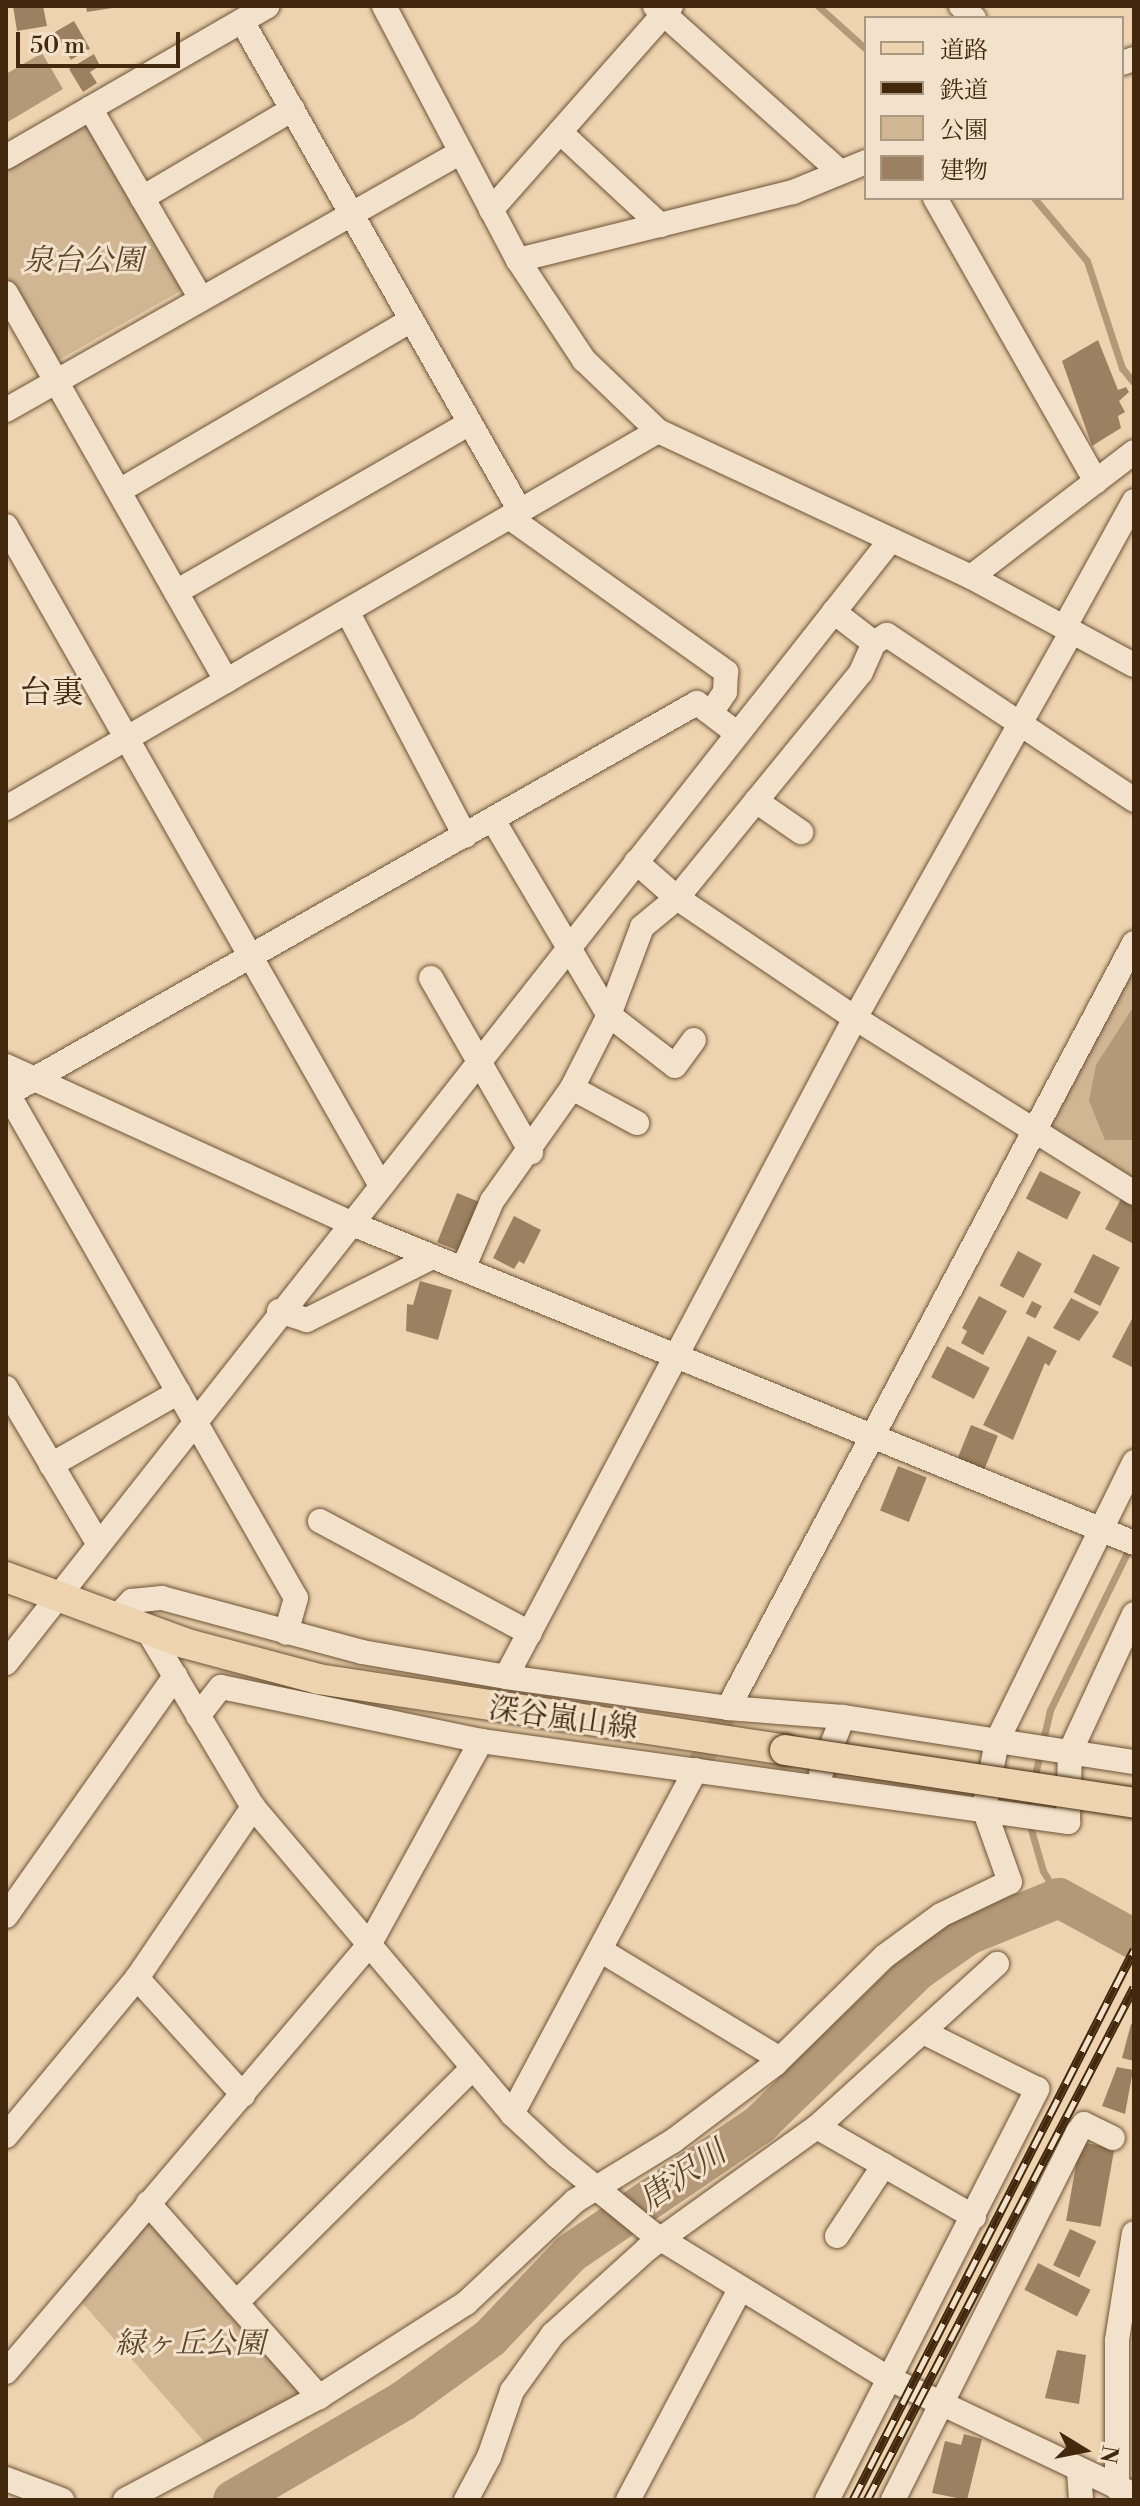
<!DOCTYPE html>
<html>
<head>
<meta charset="utf-8">
<style>
	body { margin:0 }
	#map { position:relative; width:1140px; height:2506px; overflow:hidden; background:#edd3af; font-family:"Libre Bodoni","Noto Serif JP",serif }
	div>[style] { position:absolute }
	[style*='--x'] { left:calc(var(--x)*1px); top:calc(var(--y)*1px); width:calc(var(--w)*1px); rotate:calc(var(--a)*1deg) }
	.green>* { inset:0; background:#d0b693 }
	.water>* { inset:0; background:#b39978 }
	.stream>* { height:7px; margin:-3.5px; padding:0 3.5px; transform-origin:3.5px; border-radius:3.5px; background:#b39978 }
	.river>* { height:40px; margin:-20px; padding:0 20px; transform-origin:20px; border-radius:20px; background:#b39978 }
	.building>* { inset:0; background:#9b8161; transform-origin:0 0 }
	.minor-tunnel>* { height:24px; margin-top:-12px; transform-origin:0; background:repeating-linear-gradient(90deg,#cbb18f 0 24px,transparent 0 36px) }
	.roads { filter:drop-shadow(0 0 2px #6d5436) drop-shadow(0 0 2px #6d5436) }
	.minor>* { height:24px; margin:-12px; padding:0 12px; transform-origin:12px; border-radius:12px; background:#f3e2cb }
	.major>* { height:30px; margin:-15px; padding:0 15px; transform-origin:15px; border-radius:15px; background:#edd3af }
	.rail>* { height:9px; margin-top:-4.5px; transform-origin:0; background:repeating-linear-gradient(90deg,#f3e2cb 0 18px,#42290d 0 36px); box-sizing:border-box; border-block:2px solid #42290d }
	.bridges { filter:drop-shadow(0 0 2px #42290d) drop-shadow(0 0 2px #42290d) }
	.major-bridge>* { height:30px; margin:-15px; padding:0 15px; transform-origin:15px; border-radius:15px; background:#edd3af }
	span { translate:-50% -50%; white-space:nowrap; text-align:center; line-height:1.15; -webkit-text-stroke:6px #f3e2cb; paint-order:stroke }
	.park-label { font-size:30px; color:#5e4528; font-style:italic }
	.street-label { font-size:30px; color:#42290d }
	.neighbourhood-label { font-size:32px; color:#42290d }
	.water-label { font-size:32px; color:#5e4528; font-style:italic }
	.frame { position:absolute; inset:0; border:8px solid #42290d; pointer-events:none }
	.legend { position:absolute; left:864px; top:16px; width:260px; height:184px; box-sizing:border-box; background:#f3e2cb; border:2px solid #ac987f; margin:0; padding:10px 14px; list-style:none; font-size:24px; color:#42290d }
	.legend li { display:flex; align-items:center; gap:16px; height:40px }
	.legend b { width:40px; border:2px solid #ac987f }
	.north { position:absolute; left:1044px; top:2410px; width:80px; height:80px; -webkit-text-stroke:6px #f3e2cb; paint-order:stroke; rotate:100deg; font-size:22px; font-weight:700; line-height:32px; text-align:center; color:#42290d }
	.north::after { content:''; display:block; margin:auto; width:28px; height:36px; background:#42290d; clip-path:polygon(50% 0,100% 100%,50% 72%,0 100%) }
	.scale { position:absolute; left:16px; top:32px; width:164px; height:36px; box-sizing:border-box; border:4px solid #42290d; border-top:0; padding-left:10px; font-size:24px; line-height:28px; white-space:nowrap; color:#42290d; -webkit-text-stroke:6px #f3e2cb; paint-order:stroke }
</style>
</head>
<body>
<div id="map">
	<div class="green">
		<div style="clip-path:polygon(87px 115px,184px 289px,55px 362px,6px 278px,6px 165px)"></div>
		<div style="clip-path:polygon(1134px 943px,1134px 1193px,1034px 1128px)"></div>
		<div style="clip-path:polygon(149px 2216px,306px 2393px,208px 2446px,78px 2298px)"></div>
	</div>
	<div class="water">
		<div style="clip-path:polygon(42px 53px,63px 89px,6px 123px,6px 74px)"></div>
		<div style="clip-path:polygon(1134px 1006px,1134px 1140px,1105px 1140px,1089px 1101px,1096px 1065px)"></div>
	</div>
	<div class="stream">
		<div style="--x:818;--y:6;--w:64;--a:41.9"></div>
		<div style="--x:1034;--y:198;--w:82;--a:49.9"></div>
		<div style="--x:1087;--y:261;--w:113;--a:71.9"></div>
		<div style="--x:1122;--y:368;--w:19;--a:51"></div>
		<div style="--x:1034;--y:1779;--w:71;--a:-76.9"></div>
		<div style="--x:1050;--y:1710;--w:182;--a:-63.9"></div>
		<div style="--x:1030;--y:1795;--w:17;--a:103"></div>
		<div style="--x:1026;--y:1812;--w:61;--a:73.9"></div>
		<div style="--x:1043;--y:1871;--w:31;--a:59"></div>
	</div>
	<div class="river">
		<div style="--x:233;--y:2500;--w:197;--a:-30.2"></div>
		<div style="--x:403;--y:2401;--w:107;--a:-35.9"></div>
		<div style="--x:490;--y:2338;--w:117;--a:-46.4"></div>
		<div style="--x:571;--y:2253;--w:229;--a:-34.3"></div>
		<div style="--x:760;--y:2124;--w:221;--a:-44.3"></div>
		<div style="--x:918;--y:1970;--w:61;--a:-35"></div>
		<div style="--x:968;--y:1935;--w:98;--a:-22.1"></div>
		<div style="--x:1059;--y:1898;--w:85;--a:28.7"></div>
	</div>
	<div class="building">
		<div style="clip-path:polygon(13px 6px,43px 6px,47px 26px,17px 31px)"></div>
		<div style="clip-path:polygon(86px 6px,112px 6px,112px 8px,87px 12px)"></div>
		<div style="left:74px;top:21px;width:32px;height:22px;rotate:60deg"></div>
		<div style="clip-path:polygon(94px 54px,100px 66px,90px 72px,97px 83px,83px 92px,69px 69px)"></div>
		<div style="clip-path:polygon(1098px 340px,1118px 390px,1126px 387px,1129px 392px,1119px 401px,1125px 412px,1118px 416px,1121px 428px,1092px 446px,1062px 361px)"></div>
		<div style="left:1040px;top:1171px;width:46px;height:31px;rotate:27deg"></div>
		<div style="left:457px;top:1193px;width:27px;height:53px;rotate:22deg"></div>
		<div style="clip-path:polygon(1121px 1199px,1134px 1206px,1134px 1244px,1105px 1229px)"></div>
		<div style="clip-path:polygon(514px 1216px,541px 1230px,524px 1264px,519px 1261px,514px 1269px,493px 1258px)"></div>
		<div style="left:1018px;top:1251px;width:27px;height:39px;rotate:28deg"></div>
		<div style="left:1093px;top:1254px;width:30px;height:43px;rotate:27deg"></div>
		<div style="clip-path:polygon(420px 1281px,452px 1290px,438px 1340px,406px 1331px,407px 1304px,413px 1305px)"></div>
		<div style="clip-path:polygon(979px 1296px,1007px 1311px,983px 1355px,961px 1343px,967px 1331px,962px 1328px)"></div>
		<div style="clip-path:polygon(1071px 1298px,1099px 1312px,1079px 1341px,1053px 1328px)"></div>
		<div style="left:1032px;top:1301px;width:11px;height:14px;rotate:27deg"></div>
		<div style="clip-path:polygon(1134px 1315px,1134px 1368px,1112px 1357px)"></div>
		<div style="clip-path:polygon(1028px 1336px,1057px 1351px,1049px 1366px,1045px 1363px,1013px 1440px,983px 1425px)"></div>
		<div style="left:947px;top:1346px;width:48px;height:35px;rotate:27deg"></div>
		<div style="left:971px;top:1425px;width:29px;height:36px;rotate:22deg"></div>
		<div style="left:898px;top:1466px;width:31px;height:48px;rotate:22deg"></div>
		<div style="clip-path:polygon(1131px 2024px,1134px 2025px,1134px 2061px,1122px 2058px)"></div>
		<div style="clip-path:polygon(1117px 2067px,1133px 2070px,1125px 2114px,1102px 2106px)"></div>
		<div style="left:1080px;top:2142px;width:35px;height:80px;rotate:10deg"></div>
		<div style="left:1070px;top:2229px;width:29px;height:40px;rotate:25deg"></div>
		<div style="left:1038px;top:2263px;width:59px;height:30px;rotate:27deg"></div>
		<div style="clip-path:polygon(1057px 2350px,1086px 2355px,1079px 2404px,1045px 2398px)"></div>
		<div style="clip-path:polygon(964px 2434px,982px 2439px,967px 2500px,932px 2493px,945px 2441px,961px 2445px)"></div>
	</div>
	<div class="minor-tunnel">
		<div style="--x:696;--y:1770;--w:70;--a:-62.7"></div>
	</div>
	<div class="roads">
		<div class="minor">
			<div style="--x:384;--y:6;--w:287;--a:62.2"></div>
			<div style="--x:518;--y:260;--w:120;--a:56.6"></div>
			<div style="--x:584;--y:360;--w:103;--a:43.8"></div>
			<div style="--x:658;--y:431;--w:345;--a:25"></div>
			<div style="--x:971;--y:577;--w:185;--a:28.4"></div>
			<div style="--x:655;--y:6;--w:249;--a:41.9"></div>
			<div style="--x:961;--y:6;--w:18;--a:43"></div>
			<div style="--x:242;--y:21;--w:563;--a:60.43"></div>
			<div style="--x:1122;--y:63;--w:13;--a:-18"></div>
			<div style="--x:90;--y:108;--w:221;--a:59.8"></div>
			<div style="--x:560;--y:132;--w:137;--a:42.9"></div>
			<div style="--x:6;--y:157;--w:302;--a:-30"></div>
			<div style="--x:142;--y:198;--w:175;--a:-30.5"></div>
			<div style="--x:935;--y:198;--w:326;--a:60.4"></div>
			<div style="--x:491;--y:210;--w:272;--a:-48.6"></div>
			<div style="--x:518;--y:260;--w:283;--a:-13.9"></div>
			<div style="--x:793;--y:192;--w:79;--a:-22.3"></div>
			<div style="--x:6;--y:293;--w:446;--a:60.4"></div>
			<div style="--x:6;--y:410;--w:523;--a:-29.55"></div>
			<div style="--x:119;--y:491;--w:339;--a:-30.3"></div>
			<div style="--x:509;--y:517;--w:267;--a:35.5"></div>
			<div style="--x:726;--y:672;--w:20;--a:93"></div>
			<div style="--x:725;--y:692;--w:25;--a:124"></div>
			<div style="--x:6;--y:526;--w:757;--a:60.39"></div>
			<div style="--x:971;--y:577;--w:205;--a:-37.5"></div>
			<div style="--x:176;--y:592;--w:337;--a:-29.9"></div>
			<div style="--x:347;--y:611;--w:254;--a:62.3"></div>
			<div style="--x:1064;--y:628;--w:145;--a:-61.1"></div>
			<div style="--x:874;--y:643;--w:15;--a:-32"></div>
			<div style="--x:887;--y:635;--w:297;--a:33.7"></div>
			<div style="--x:756;--y:801;--w:55;--a:34.6"></div>
			<div style="--x:6;--y:808;--w:753;--a:-30.04"></div>
			<div style="--x:493;--y:820;--w:227;--a:59.3"></div>
			<div style="--x:609;--y:1015;--w:83;--a:37.7"></div>
			<div style="--x:675;--y:1066;--w:32;--a:-54"></div>
			<div style="--x:636;--y:862;--w:55;--a:41.3"></div>
			<div style="--x:677;--y:898;--w:215;--a:34"></div>
			<div style="--x:855;--y:1018;--w:329;--a:32.1"></div>
			<div style="--x:431;--y:978;--w:201;--a:60.1"></div>
			<div style="--x:6;--y:1066;--w:378;--a:24.5"></div>
			<div style="--x:350;--y:1223;--w:847;--a:22.2"></div>
			<div style="--x:572;--y:1088;--w:74;--a:28.3"></div>
			<div style="--x:8;--y:1094;--w:580;--a:60.26"></div>
			<div style="--x:296;--y:1598;--w:36;--a:106"></div>
			<div style="--x:6;--y:1095;--w:794;--a:-29.57"></div>
			<div style="--x:697;--y:703;--w:51;--a:37.1"></div>
			<div style="--x:463;--y:1269;--w:74;--a:-66.9"></div>
			<div style="--x:492;--y:1201;--w:138;--a:-54.7"></div>
			<div style="--x:572;--y:1088;--w:82;--a:-63.1"></div>
			<div style="--x:609;--y:1015;--w:94;--a:-69.4"></div>
			<div style="--x:642;--y:927;--w:45;--a:-39.6"></div>
			<div style="--x:677;--y:898;--w:291;--a:-50.8"></div>
			<div style="--x:861;--y:672;--w:32;--a:-66"></div>
			<div style="--x:874;--y:643;--w:51;--a:-142.2"></div>
			<div style="--x:279;--y:1311;--w:29;--a:18"></div>
			<div style="--x:307;--y:1320;--w:140;--a:-26.7"></div>
			<div style="--x:6;--y:1388;--w:180;--a:59.3"></div>
			<div style="--x:51;--y:1465;--w:147;--a:-29.7"></div>
			<div style="--x:320;--y:1521;--w:238;--a:28.1"></div>
			<div style="--x:115;--y:1619;--w:25;--a:-47"></div>
			<div style="--x:132;--y:1601;--w:30;--a:-6"></div>
			<div style="--x:162;--y:1598;--w:207;--a:15.1"></div>
			<div style="--x:362;--y:1652;--w:146;--a:9.8"></div>
			<div style="--x:506;--y:1677;--w:224;--a:7.9"></div>
			<div style="--x:728;--y:1708;--w:115;--a:4.5"></div>
			<div style="--x:843;--y:1717;--w:294;--a:8.8"></div>
			<div style="--x:148;--y:1631;--w:205;--a:59.2"></div>
			<div style="--x:253;--y:1807;--w:402;--a:49.8"></div>
			<div style="--x:512;--y:2114;--w:62;--a:43"></div>
			<div style="--x:557;--y:2156;--w:124;--a:39.1"></div>
			<div style="--x:653;--y:2234;--w:276;--a:31.5"></div>
			<div style="--x:888;--y:2378;--w:272;--a:25.4"></div>
			<div style="--x:6;--y:1663;--w:1428;--a:-51.77"></div>
			<div style="--x:506;--y:1677;--w:746;--a:-62.09"></div>
			<div style="--x:855;--y:1018;--w:443;--a:-60.7"></div>
			<div style="--x:728;--y:1708;--w:866;--a:-62.04"></div>
			<div style="--x:198;--y:1716;--w:37;--a:-52"></div>
			<div style="--x:221;--y:1687;--w:266;--a:11.7"></div>
			<div style="--x:481;--y:1741;--w:593;--a:7.86"></div>
			<div style="--x:1068;--y:1822;--w:70;--a:-88.4"></div>
			<div style="--x:1070;--y:1752;--w:152;--a:-65.1"></div>
			<div style="--x:821;--y:1773;--w:60;--a:-68.6"></div>
			<div style="--x:6;--y:1916;--w:294;--a:-54.8"></div>
			<div style="--x:600;--y:1950;--w:210;--a:31.2"></div>
			<div style="--x:137;--y:1978;--w:158;--a:47.8"></div>
			<div style="--x:512;--y:2114;--w:390;--a:-61.9"></div>
			<div style="--x:817;--y:2127;--w:181;--a:29.8"></div>
			<div style="--x:6;--y:2136;--w:205;--a:-50.3"></div>
			<div style="--x:137;--y:1978;--w:207;--a:-55.8"></div>
			<div style="--x:148;--y:2203;--w:259;--a:48.6"></div>
			<div style="--x:837;--y:2236;--w:85;--a:-56.5"></div>
			<div style="--x:236;--y:2303;--w:334;--a:-44.8"></div>
			<div style="--x:6;--y:2372;--w:560;--a:-49.63"></div>
			<div style="--x:369;--y:1945;--w:233;--a:-61.2"></div>
			<div style="--x:1079;--y:2471;--w:29;--a:86"></div>
			<div style="--x:6;--y:2479;--w:60;--a:20.6"></div>
			<div style="--x:1117;--y:2488;--w:148;--a:-90"></div>
			<div style="--x:1117;--y:2340;--w:108;--a:-81"></div>
			<div style="--x:125;--y:2500;--w:220;--a:-28"></div>
			<div style="--x:319;--y:2397;--w:174;--a:-32.6"></div>
			<div style="--x:466;--y:2303;--w:149;--a:-43.1"></div>
			<div style="--x:575;--y:2201;--w:115;--a:-31.5"></div>
			<div style="--x:673;--y:2141;--w:128;--a:-37"></div>
			<div style="--x:775;--y:2064;--w:154;--a:-44.5"></div>
			<div style="--x:885;--y:1956;--w:69;--a:-36.2"></div>
			<div style="--x:941;--y:1915;--w:76;--a:-25.6"></div>
			<div style="--x:1010;--y:1882;--w:77;--a:-109.6"></div>
			<div style="--x:984;--y:1809;--w:69;--a:-79.2"></div>
			<div style="--x:997;--y:1741;--w:311;--a:-63.8"></div>
			<div style="--x:466;--y:2500;--w:49;--a:-61.9"></div>
			<div style="--x:489;--y:2457;--w:70;--a:-70.8"></div>
			<div style="--x:512;--y:2391;--w:70;--a:-54.3"></div>
			<div style="--x:553;--y:2334;--w:127;--a:-42.1"></div>
			<div style="--x:647;--y:2249;--w:209;--a:-35.7"></div>
			<div style="--x:817;--y:2127;--w:243;--a:-42.2"></div>
			<div style="--x:628;--y:2500;--w:239;--a:-62"></div>
			<div style="--x:827;--y:2500;--w:462;--a:-62.9"></div>
			<div style="--x:1037;--y:2089;--w:125;--a:-153.4"></div>
			<div style="--x:893;--y:2500;--w:412;--a:-63.3"></div>
			<div style="--x:1078;--y:2132;--w:10;--a:-53"></div>
			<div style="--x:1084;--y:2124;--w:32;--a:26"></div>
		</div>
		<div class="major">
			<div style="--x:6;--y:1577;--w:190;--a:20.3"></div>
			<div style="--x:184;--y:1643;--w:139;--a:15"></div>
			<div style="--x:318;--y:1679;--w:472;--a:8.6"></div>
		</div>
	</div>
	<div class="rail">
		<div style="--x:853;--y:2500;--w:618;--a:-62.94"></div>
		<div style="--x:867;--y:2500;--w:578;--a:-62.5"></div>
	</div>
	<div class="bridges">
		<div class="major-bridge">
			<div style="--x:785;--y:1750;--w:353;--a:8.6"></div>
		</div>
	</div>
	<div class="park-label">
		<span style="left:83px;top:261px">泉台公園</span>
		<span style="left:190px;top:2344px">緑ヶ丘公園</span>
	</div>
	<div class="street-label">
		<span style="left:563px;top:1719px;rotate:8deg">深谷嵐山線</span>
	</div>
	<div class="neighbourhood-label">
		<span style="left:52px;top:693px">台裏</span>
	</div>
	<div class="water-label">
		<span style="left:683px;top:2176px;rotate:-34deg">唐沢川</span>
	</div>
	<div class="frame"></div>
	<ul class="legend">
	<li><b style="height:10px;background:#edd3af"></b>道路</li>
	<li><b style="height:10px;background:#42290d"></b>鉄道</li>
	<li><b style="height:22px;background:#d0b693"></b>公園</li>
	<li><b style="height:22px;background:#9b8161"></b>建物</li>
	</ul>
	<div class="north">N</div>
	<div class="scale">50 m</div>
</div>
</body>
</html>
